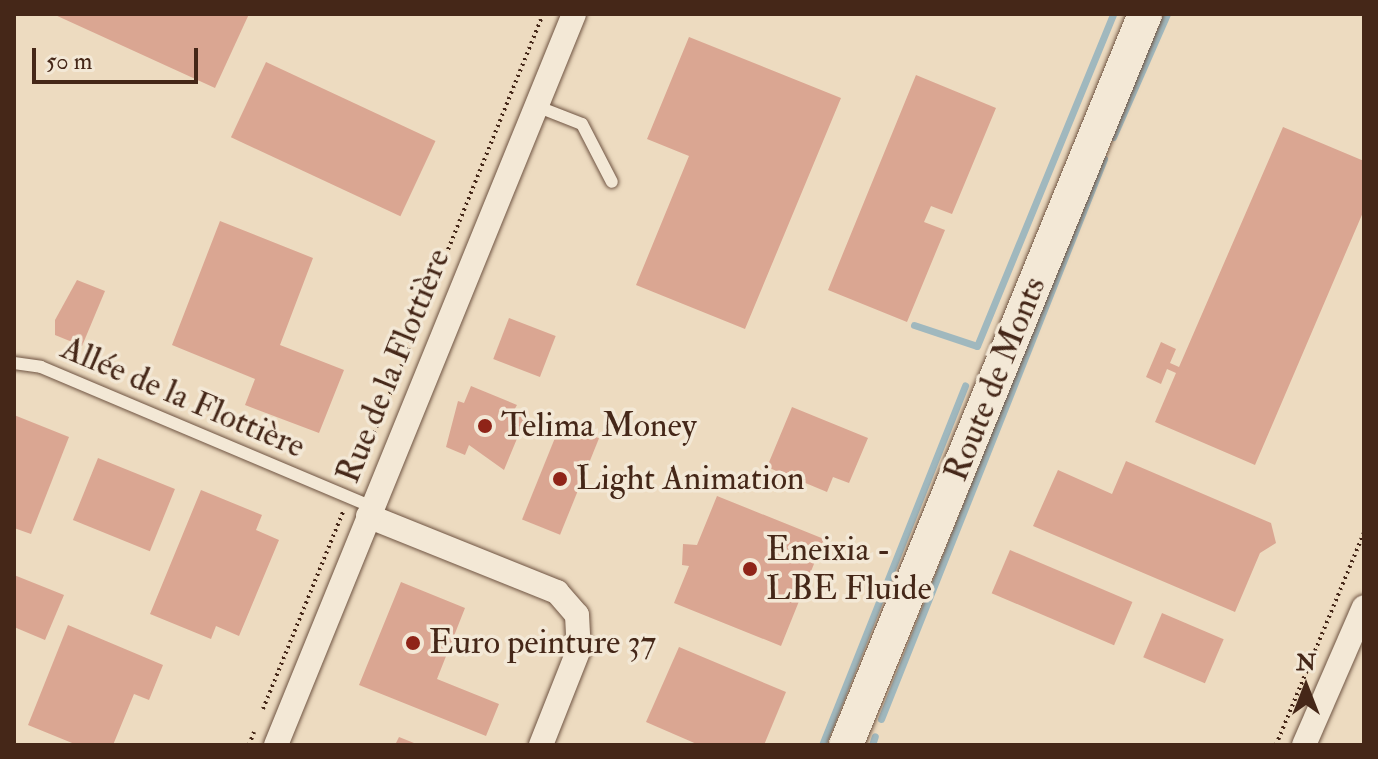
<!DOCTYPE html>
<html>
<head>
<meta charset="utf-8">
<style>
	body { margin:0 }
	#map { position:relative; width:1378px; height:759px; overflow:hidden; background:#eddbc0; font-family:"IM FELL Double Pica",serif }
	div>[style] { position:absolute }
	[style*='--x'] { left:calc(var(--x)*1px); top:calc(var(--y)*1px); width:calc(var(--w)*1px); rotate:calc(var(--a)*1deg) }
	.stream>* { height:7px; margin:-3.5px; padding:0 3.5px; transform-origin:3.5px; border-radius:3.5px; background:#a0b8be }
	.building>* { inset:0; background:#daa692; transform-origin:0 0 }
	.path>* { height:4px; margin-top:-2px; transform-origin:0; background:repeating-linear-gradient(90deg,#452718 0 2px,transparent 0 6px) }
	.roads { filter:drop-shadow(0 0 2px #6f5442) drop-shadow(0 0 2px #6f5442) }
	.lane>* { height:12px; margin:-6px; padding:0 6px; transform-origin:6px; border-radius:6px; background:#f3e8d6 }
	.street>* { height:24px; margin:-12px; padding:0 12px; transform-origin:12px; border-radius:12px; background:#f3e8d6 }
	.secondary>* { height:34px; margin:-17px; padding:0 17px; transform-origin:17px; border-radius:17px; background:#f3e8d6 }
	.dots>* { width:22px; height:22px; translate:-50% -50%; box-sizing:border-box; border:4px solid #f3e8d6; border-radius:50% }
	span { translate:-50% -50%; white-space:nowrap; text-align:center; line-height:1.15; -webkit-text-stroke:7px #f3e8d6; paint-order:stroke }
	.street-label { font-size:34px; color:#452718 }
	.poi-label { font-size:34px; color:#452718 }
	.left { translate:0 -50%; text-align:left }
	.frame { position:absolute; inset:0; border:16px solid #452718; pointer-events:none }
	.north { position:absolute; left:1266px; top:647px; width:80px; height:80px; -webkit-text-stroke:6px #f3e8d6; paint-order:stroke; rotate:0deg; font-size:22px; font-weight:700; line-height:32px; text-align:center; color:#452718 }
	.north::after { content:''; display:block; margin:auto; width:28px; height:36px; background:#452718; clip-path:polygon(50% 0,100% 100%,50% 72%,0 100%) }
	.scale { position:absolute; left:32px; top:48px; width:166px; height:36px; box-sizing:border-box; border:4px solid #452718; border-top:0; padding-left:10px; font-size:24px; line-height:28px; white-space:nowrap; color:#452718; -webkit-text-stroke:6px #f3e8d6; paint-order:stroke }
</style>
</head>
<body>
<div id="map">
	<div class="stream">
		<div style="--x:1113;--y:137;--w:134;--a:-66.3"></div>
		<div style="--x:914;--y:325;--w:66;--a:18.4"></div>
		<div style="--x:977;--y:346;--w:359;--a:-67.7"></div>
		<div style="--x:881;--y:719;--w:603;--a:-68.29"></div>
		<div style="--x:822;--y:745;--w:387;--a:-68.3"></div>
		<div style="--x:872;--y:745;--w:9;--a:-72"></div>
	</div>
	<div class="building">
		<div style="clip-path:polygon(53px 14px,249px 14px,215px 88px)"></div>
		<div style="clip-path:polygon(689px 37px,841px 98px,745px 329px,636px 285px,689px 156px,647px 139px)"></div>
		<div style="left:266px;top:62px;width:187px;height:83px;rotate:25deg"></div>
		<div style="clip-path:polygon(916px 75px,996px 108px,952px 214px,931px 206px,924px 222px,945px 230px,907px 322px,828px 290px)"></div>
		<div style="clip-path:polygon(1283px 127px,1364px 161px,1364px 210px,1255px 465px,1155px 422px,1176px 373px,1167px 369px,1161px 384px,1146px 377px,1161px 342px,1176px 349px,1170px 363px,1179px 367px)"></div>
		<div style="clip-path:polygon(220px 221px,313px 258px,280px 345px,344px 370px,319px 433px,245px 405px,255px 379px,172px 345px)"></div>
		<div style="clip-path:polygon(77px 280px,105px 291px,82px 346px,55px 335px,55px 320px)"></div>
		<div style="left:509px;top:318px;width:50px;height:44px;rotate:21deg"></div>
		<div style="clip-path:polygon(471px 386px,517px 405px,513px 412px,526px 417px,504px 470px,469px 445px,465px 455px,446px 447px,458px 401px,464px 403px)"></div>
		<div style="clip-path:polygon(792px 407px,868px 438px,849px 483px,833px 477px,827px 492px,767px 467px)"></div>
		<div style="clip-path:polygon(14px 415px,69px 437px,31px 534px,14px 528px)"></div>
		<div style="left:561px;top:423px;width:41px;height:104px;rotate:22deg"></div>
		<div style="left:98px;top:458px;width:83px;height:67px;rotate:22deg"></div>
		<div style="clip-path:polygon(1126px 461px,1271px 523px,1276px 543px,1260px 553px,1235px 612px,1033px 526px,1058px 470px,1112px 494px)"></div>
		<div style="clip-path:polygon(201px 490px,262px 515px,256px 530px,279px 540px,239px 636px,216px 626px,211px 639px,150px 614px)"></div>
		<div style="clip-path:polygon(717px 496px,824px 539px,781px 646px,674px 603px,689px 566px,682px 565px,683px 544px,697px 545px)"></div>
		<div style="left:1010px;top:550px;width:133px;height:47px;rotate:23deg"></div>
		<div style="clip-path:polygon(14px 575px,64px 595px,45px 640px,14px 627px)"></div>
		<div style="clip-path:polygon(401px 582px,465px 608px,437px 679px,499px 704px,486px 736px,359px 685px)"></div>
		<div style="left:1162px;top:613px;width:67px;height:48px;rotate:23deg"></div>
		<div style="clip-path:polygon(68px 625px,163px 665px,149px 700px,134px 694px,113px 745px,77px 745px,28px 725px)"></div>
		<div style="clip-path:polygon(679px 647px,786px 692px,764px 745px,699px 745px,646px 722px)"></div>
		<div style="clip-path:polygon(399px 737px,419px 745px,395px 745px)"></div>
	</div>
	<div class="path">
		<div style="--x:354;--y:483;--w:506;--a:-68.05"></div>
		<div style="--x:263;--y:709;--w:215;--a:-67.9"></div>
		<div style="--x:249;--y:745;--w:14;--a:-69"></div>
		<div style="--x:1276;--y:745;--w:230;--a:-67.5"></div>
	</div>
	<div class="roads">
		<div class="lane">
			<div style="--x:536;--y:106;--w:49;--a:21.4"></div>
			<div style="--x:582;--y:124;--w:65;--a:62.7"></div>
			<div style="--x:14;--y:363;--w:27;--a:8"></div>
			<div style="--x:41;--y:367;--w:359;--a:22.9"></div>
		</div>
		<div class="street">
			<div style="--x:368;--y:516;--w:204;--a:21.9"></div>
			<div style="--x:557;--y:592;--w:30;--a:49"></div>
			<div style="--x:577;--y:615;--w:34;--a:87"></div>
			<div style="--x:579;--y:649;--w:103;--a:111.6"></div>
			<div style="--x:276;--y:745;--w:789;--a:-67.82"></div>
			<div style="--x:1304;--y:745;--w:150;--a:-66.5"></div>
		</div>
		<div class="secondary">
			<div style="--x:846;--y:745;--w:790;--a:-67.75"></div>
		</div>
	</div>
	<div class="dots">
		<div style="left:485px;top:426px;background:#8f2418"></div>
		<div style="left:560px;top:479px;background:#8f2418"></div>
		<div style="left:750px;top:569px;background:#8f2418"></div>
		<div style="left:413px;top:643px;background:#8f2418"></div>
	</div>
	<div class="street-label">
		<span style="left:393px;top:366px;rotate:-68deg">Rue de la Flottière</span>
		<span style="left:995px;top:379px;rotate:-68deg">Route de Monts</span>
		<span style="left:183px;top:397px;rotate:23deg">Allée de la Flottière</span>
	</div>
	<div class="poi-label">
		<span class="left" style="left:501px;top:426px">Telima Money</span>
		<span class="left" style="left:576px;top:479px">Light Animation</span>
		<span class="left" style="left:766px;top:569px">Eneixia -<br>LBE Fluide</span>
		<span class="left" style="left:429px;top:643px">Euro peinture 37</span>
	</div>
	<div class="frame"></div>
	<div class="north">N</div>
	<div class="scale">50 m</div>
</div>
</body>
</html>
